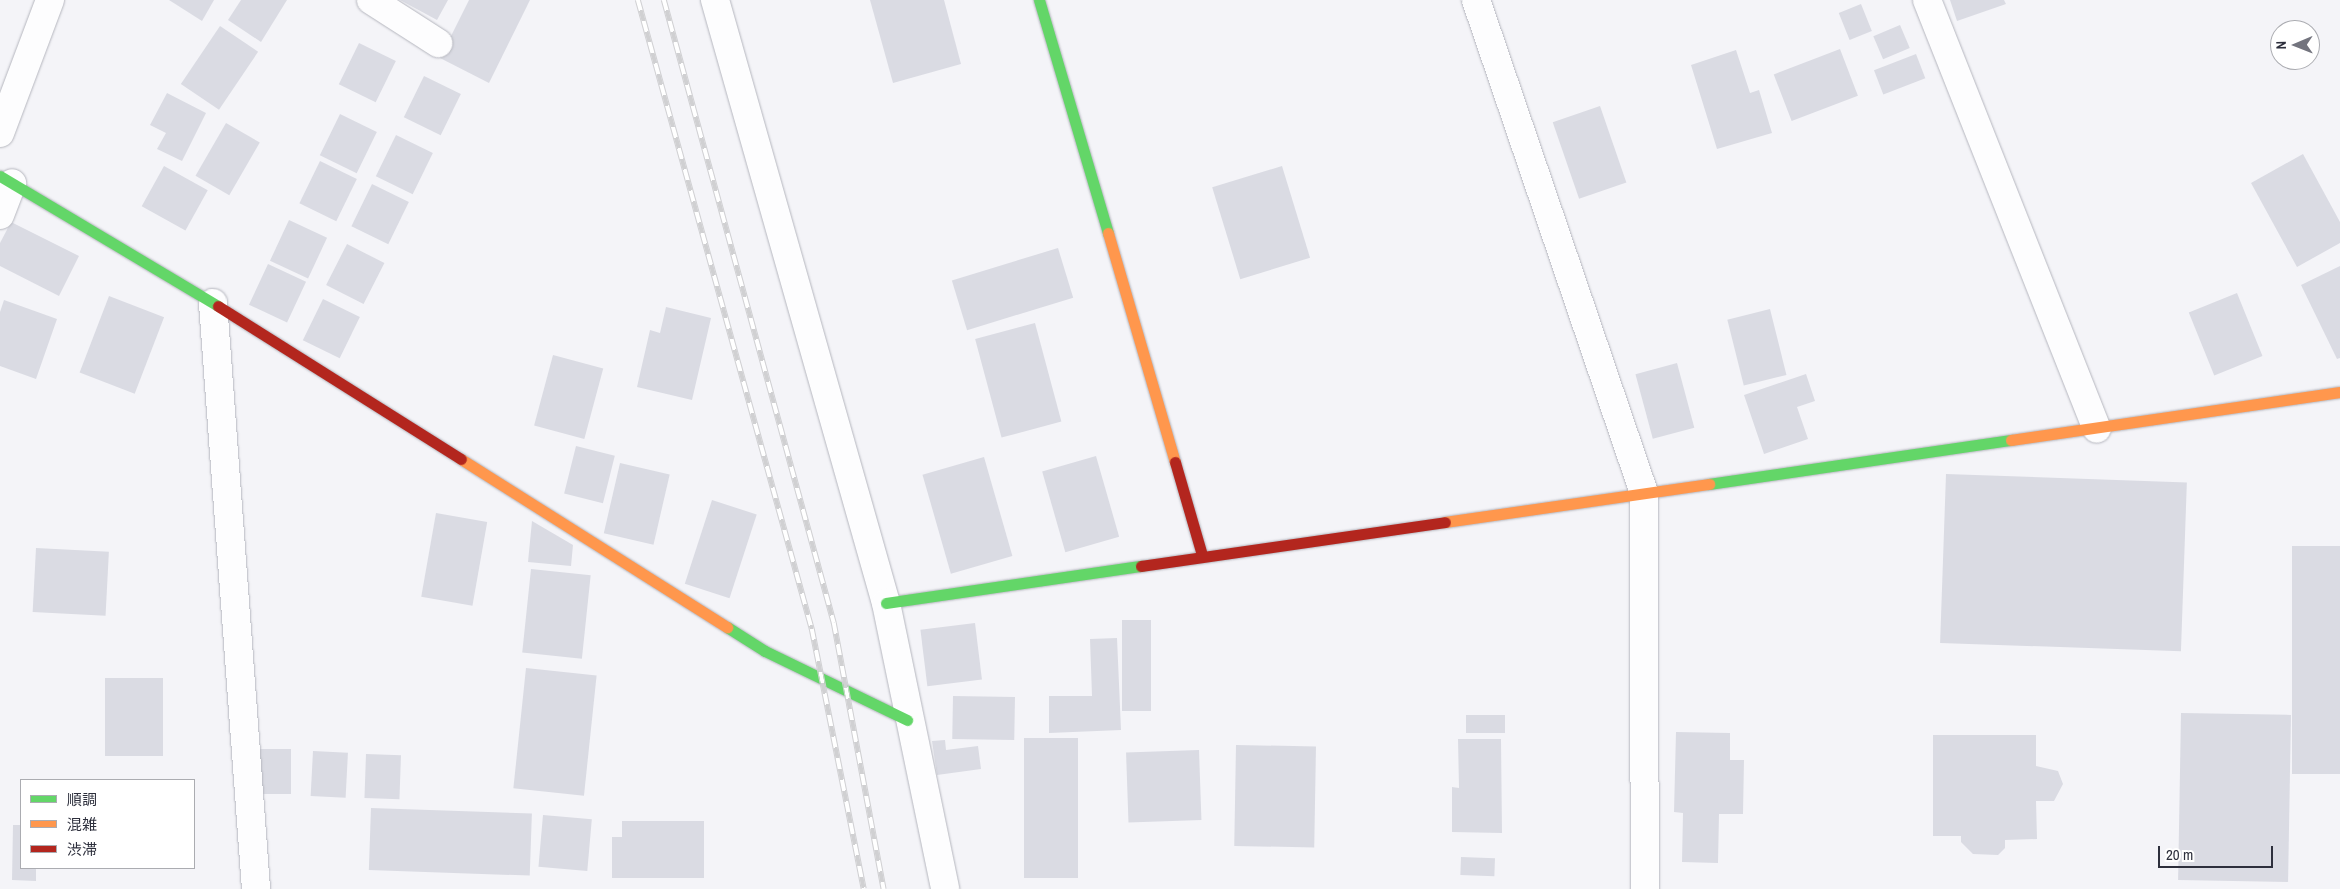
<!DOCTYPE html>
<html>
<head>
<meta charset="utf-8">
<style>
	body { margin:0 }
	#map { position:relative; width:2340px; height:889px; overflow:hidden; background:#f4f4f8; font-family:"Archivo Narrow","Noto Sans JP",sans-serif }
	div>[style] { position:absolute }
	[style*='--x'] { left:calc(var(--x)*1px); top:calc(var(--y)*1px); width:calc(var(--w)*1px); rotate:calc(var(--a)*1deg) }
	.building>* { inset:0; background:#dadbe3; transform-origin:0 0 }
	.roads { filter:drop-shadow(0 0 1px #b5b6be) drop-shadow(0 0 1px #b5b6be) }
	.street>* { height:28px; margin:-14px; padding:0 14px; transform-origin:14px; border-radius:14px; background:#fdfdfe }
	.fast>* { height:11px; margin:-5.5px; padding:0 5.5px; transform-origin:5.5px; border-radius:5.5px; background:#63d668 }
	.slow>* { height:11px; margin:-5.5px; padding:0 5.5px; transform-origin:5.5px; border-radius:5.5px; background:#ff974d }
	.jam>* { height:11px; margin:-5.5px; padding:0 5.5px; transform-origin:5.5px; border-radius:5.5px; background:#b3261e }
	.rail>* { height:5.5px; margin-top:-2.75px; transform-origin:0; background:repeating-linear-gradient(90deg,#fff 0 11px,#d0d0d2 0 22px); box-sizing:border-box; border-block:1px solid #d0d0d2 }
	span { translate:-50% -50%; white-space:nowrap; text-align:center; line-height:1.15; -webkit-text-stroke:5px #fff; paint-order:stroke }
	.legend { position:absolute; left:20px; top:779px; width:175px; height:90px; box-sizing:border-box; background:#fff; border:1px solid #abacb1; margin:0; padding:6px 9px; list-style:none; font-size:15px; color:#2d2f3c }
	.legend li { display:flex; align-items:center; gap:10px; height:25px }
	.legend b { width:25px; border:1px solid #abacb1 }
	.north { position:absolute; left:2270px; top:20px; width:50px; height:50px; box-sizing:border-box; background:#fff; border:1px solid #abacb1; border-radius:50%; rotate:269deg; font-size:14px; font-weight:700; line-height:20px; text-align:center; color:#2d2f3c }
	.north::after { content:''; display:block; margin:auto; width:18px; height:22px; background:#73747e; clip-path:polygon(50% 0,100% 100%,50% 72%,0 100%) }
	.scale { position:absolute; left:2158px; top:846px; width:115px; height:22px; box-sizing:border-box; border:2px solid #2d2f3c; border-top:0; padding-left:6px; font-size:15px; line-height:18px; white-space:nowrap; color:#2d2f3c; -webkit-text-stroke:4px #fff; paint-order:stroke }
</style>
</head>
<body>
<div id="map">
	<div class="building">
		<div style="clip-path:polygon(169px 0,214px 0,202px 21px)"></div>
		<div style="clip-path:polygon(241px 0,287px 0,261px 42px,228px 20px)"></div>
		<div style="clip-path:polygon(400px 0,448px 0,437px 20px)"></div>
		<div style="clip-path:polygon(469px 0,530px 0,489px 83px,440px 58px)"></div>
		<div style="clip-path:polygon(870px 0,944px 0,961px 64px,893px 83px)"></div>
		<div style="clip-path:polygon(1950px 0,2004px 0,2006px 4px,1957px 21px)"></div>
		<div style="left:1861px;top:4px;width:29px;height:24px;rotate:68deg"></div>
		<div style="left:1900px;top:25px;width:25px;height:29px;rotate:67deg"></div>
		<div style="left:220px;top:26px;width:46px;height:70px;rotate:34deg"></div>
		<div style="left:359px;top:43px;width:41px;height:46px;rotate:26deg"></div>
		<div style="left:1840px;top:49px;width:50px;height:71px;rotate:69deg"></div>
		<div style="clip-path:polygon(1736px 50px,1750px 93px,1759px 90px,1772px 133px,1717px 149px,1691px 65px)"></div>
		<div style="left:1916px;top:54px;width:26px;height:45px;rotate:69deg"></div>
		<div style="left:424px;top:76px;width:41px;height:46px;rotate:26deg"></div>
		<div style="clip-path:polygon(167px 93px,206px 113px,182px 161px,157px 149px,166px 133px,150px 125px)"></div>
		<div style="left:1600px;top:106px;width:81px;height:50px;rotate:71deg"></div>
		<div style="left:340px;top:114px;width:41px;height:46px;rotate:26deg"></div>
		<div style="left:226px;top:123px;width:39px;height:61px;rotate:30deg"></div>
		<div style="left:396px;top:135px;width:41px;height:46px;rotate:26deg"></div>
		<div style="clip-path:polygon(2303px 154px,2340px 222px,2340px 243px,2297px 267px,2251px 183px)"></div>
		<div style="left:320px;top:161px;width:41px;height:47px;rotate:26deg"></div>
		<div style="left:164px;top:166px;width:50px;height:46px;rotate:29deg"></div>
		<div style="left:1282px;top:166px;width:96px;height:73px;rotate:73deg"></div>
		<div style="left:372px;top:184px;width:41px;height:47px;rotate:26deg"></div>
		<div style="left:289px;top:220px;width:42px;height:45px;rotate:25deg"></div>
		<div style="clip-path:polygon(11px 222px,79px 256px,59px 296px,0 266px,0 243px)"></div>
		<div style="left:347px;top:244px;width:42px;height:46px;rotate:27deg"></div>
		<div style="left:1058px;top:248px;width:52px;height:111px;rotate:73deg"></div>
		<div style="left:268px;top:264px;width:42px;height:45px;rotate:25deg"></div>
		<div style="clip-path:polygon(2340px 266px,2340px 358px,2337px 359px,2301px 285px)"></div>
		<div style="left:2237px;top:293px;width:68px;height:52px;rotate:68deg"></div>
		<div style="left:109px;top:296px;width:59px;height:82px;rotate:21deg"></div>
		<div style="left:323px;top:299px;width:41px;height:46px;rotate:26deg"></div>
		<div style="clip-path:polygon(4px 300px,57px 319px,36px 379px,0 366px,0 312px)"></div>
		<div style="clip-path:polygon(666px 307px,711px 318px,692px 400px,637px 387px,650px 330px,660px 333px)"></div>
		<div style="left:1770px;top:309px;width:68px;height:44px;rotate:76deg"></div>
		<div style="left:1035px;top:323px;width:102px;height:62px;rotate:75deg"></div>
		<div style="left:553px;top:355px;width:52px;height:73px;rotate:15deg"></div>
		<div style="left:1677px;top:363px;width:67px;height:43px;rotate:75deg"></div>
		<div style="clip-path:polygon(1806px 374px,1815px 401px,1797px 407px,1808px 439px,1764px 454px,1744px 395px)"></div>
		<div style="left:576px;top:446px;width:40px;height:49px;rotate:14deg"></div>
		<div style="left:1096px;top:456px;width:84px;height:56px;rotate:74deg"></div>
		<div style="left:984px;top:457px;width:103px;height:64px;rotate:74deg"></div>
		<div style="left:620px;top:463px;width:51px;height:72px;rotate:13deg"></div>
		<div style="left:1946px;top:474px;width:241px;height:169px;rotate:2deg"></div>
		<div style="left:712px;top:500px;width:47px;height:88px;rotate:18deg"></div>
		<div style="left:436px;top:513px;width:52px;height:85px;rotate:10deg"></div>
		<div style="clip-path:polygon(532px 521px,573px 545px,571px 566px,528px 562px)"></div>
		<div style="left:2340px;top:546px;width:228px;height:48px;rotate:90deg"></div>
		<div style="left:36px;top:548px;width:73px;height:64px;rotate:3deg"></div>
		<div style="left:531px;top:569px;width:60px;height:84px;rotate:6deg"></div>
		<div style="left:1122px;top:620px;width:29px;height:91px"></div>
		<div style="left:975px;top:623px;width:57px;height:55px;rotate:83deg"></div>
		<div style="clip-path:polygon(1117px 638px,1121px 730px,1049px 733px,1049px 696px,1092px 696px,1090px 639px)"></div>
		<div style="left:526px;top:668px;width:71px;height:121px;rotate:6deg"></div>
		<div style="left:105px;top:678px;width:58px;height:78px"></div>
		<div style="left:953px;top:696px;width:62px;height:43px;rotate:1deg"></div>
		<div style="left:2181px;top:713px;width:110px;height:167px;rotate:1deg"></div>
		<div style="left:1505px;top:715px;width:18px;height:39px;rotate:90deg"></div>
		<div style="clip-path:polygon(1676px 732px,1730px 733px,1730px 760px,1744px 760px,1743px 814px,1719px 814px,1718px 863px,1682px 862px,1683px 813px,1674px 812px)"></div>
		<div style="clip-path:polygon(1933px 735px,2036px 735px,2036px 766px,2058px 771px,2063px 784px,2054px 801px,2036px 801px,2037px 839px,2005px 840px,2005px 848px,1998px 855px,1973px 854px,1961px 842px,1961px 836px,1933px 836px)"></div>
		<div style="left:1078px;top:738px;width:140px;height:54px;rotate:90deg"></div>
		<div style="clip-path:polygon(1458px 739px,1501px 739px,1502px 833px,1452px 832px,1452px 787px,1459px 788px)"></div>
		<div style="clip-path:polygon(945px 740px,946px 750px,978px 746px,981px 769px,937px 775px,932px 741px)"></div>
		<div style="left:1236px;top:745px;width:80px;height:101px;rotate:1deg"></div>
		<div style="left:257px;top:749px;width:34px;height:45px"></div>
		<div style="left:1199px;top:750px;width:70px;height:73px;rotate:88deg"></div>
		<div style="left:313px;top:751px;width:35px;height:45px;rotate:3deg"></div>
		<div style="left:366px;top:754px;width:35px;height:44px;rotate:2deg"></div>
		<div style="left:371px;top:808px;width:161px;height:62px;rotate:2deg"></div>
		<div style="left:543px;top:815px;width:49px;height:52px;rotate:5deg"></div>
		<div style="clip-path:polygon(622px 821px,704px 821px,704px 878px,612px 878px,612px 837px,622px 837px)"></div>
		<div style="clip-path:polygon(13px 825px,21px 825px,21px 868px,36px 868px,36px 881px,12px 880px)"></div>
		<div style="left:1461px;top:857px;width:34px;height:18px;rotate:2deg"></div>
	</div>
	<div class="roads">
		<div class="street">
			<div style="--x:371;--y:0;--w:80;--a:32.7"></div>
			<div style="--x:715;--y:0;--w:627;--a:74.17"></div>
			<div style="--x:886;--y:603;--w:292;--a:78.3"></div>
			<div style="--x:1476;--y:0;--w:521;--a:71.18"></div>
			<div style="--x:1644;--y:493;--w:396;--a:89.9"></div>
			<div style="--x:1927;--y:0;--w:461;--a:68.4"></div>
			<div style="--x:0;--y:133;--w:142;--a:-69.4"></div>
			<div style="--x:0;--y:215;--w:34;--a:-69"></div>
			<div style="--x:213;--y:303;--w:588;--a:85.8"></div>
		</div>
		<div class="fast">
			<div style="--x:1039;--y:0;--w:243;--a:73.5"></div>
			<div style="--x:0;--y:176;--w:254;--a:30.8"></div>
			<div style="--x:1709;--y:484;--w:305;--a:-8.3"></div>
			<div style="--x:886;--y:603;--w:258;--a:-8.3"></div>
			<div style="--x:727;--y:627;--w:45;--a:32.3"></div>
			<div style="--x:765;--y:651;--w:158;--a:25.9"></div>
		</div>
		<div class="slow">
			<div style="--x:1108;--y:233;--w:239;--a:73.7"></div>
			<div style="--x:2011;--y:440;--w:332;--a:-8.3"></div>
			<div style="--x:461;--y:459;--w:315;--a:32.3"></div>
			<div style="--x:1445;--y:522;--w:267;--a:-8.2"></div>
		</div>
		<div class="jam">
			<div style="--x:218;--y:306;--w:287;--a:32.2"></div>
			<div style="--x:1175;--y:462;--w:97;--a:73.8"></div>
			<div style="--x:1141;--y:566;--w:307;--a:-8.2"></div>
		</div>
	</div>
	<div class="rail">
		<div style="--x:638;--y:0;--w:653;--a:74.54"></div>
		<div style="--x:812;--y:629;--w:265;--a:78.7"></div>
		<div style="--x:664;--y:0;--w:646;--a:74.74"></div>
		<div style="--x:834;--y:623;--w:271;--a:79.4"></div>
	</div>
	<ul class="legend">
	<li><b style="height:6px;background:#63d668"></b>順調</li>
	<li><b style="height:6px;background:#ff974d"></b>混雑</li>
	<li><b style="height:6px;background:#b3261e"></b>渋滞</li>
	</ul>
	<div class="north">N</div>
	<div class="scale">20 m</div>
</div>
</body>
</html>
